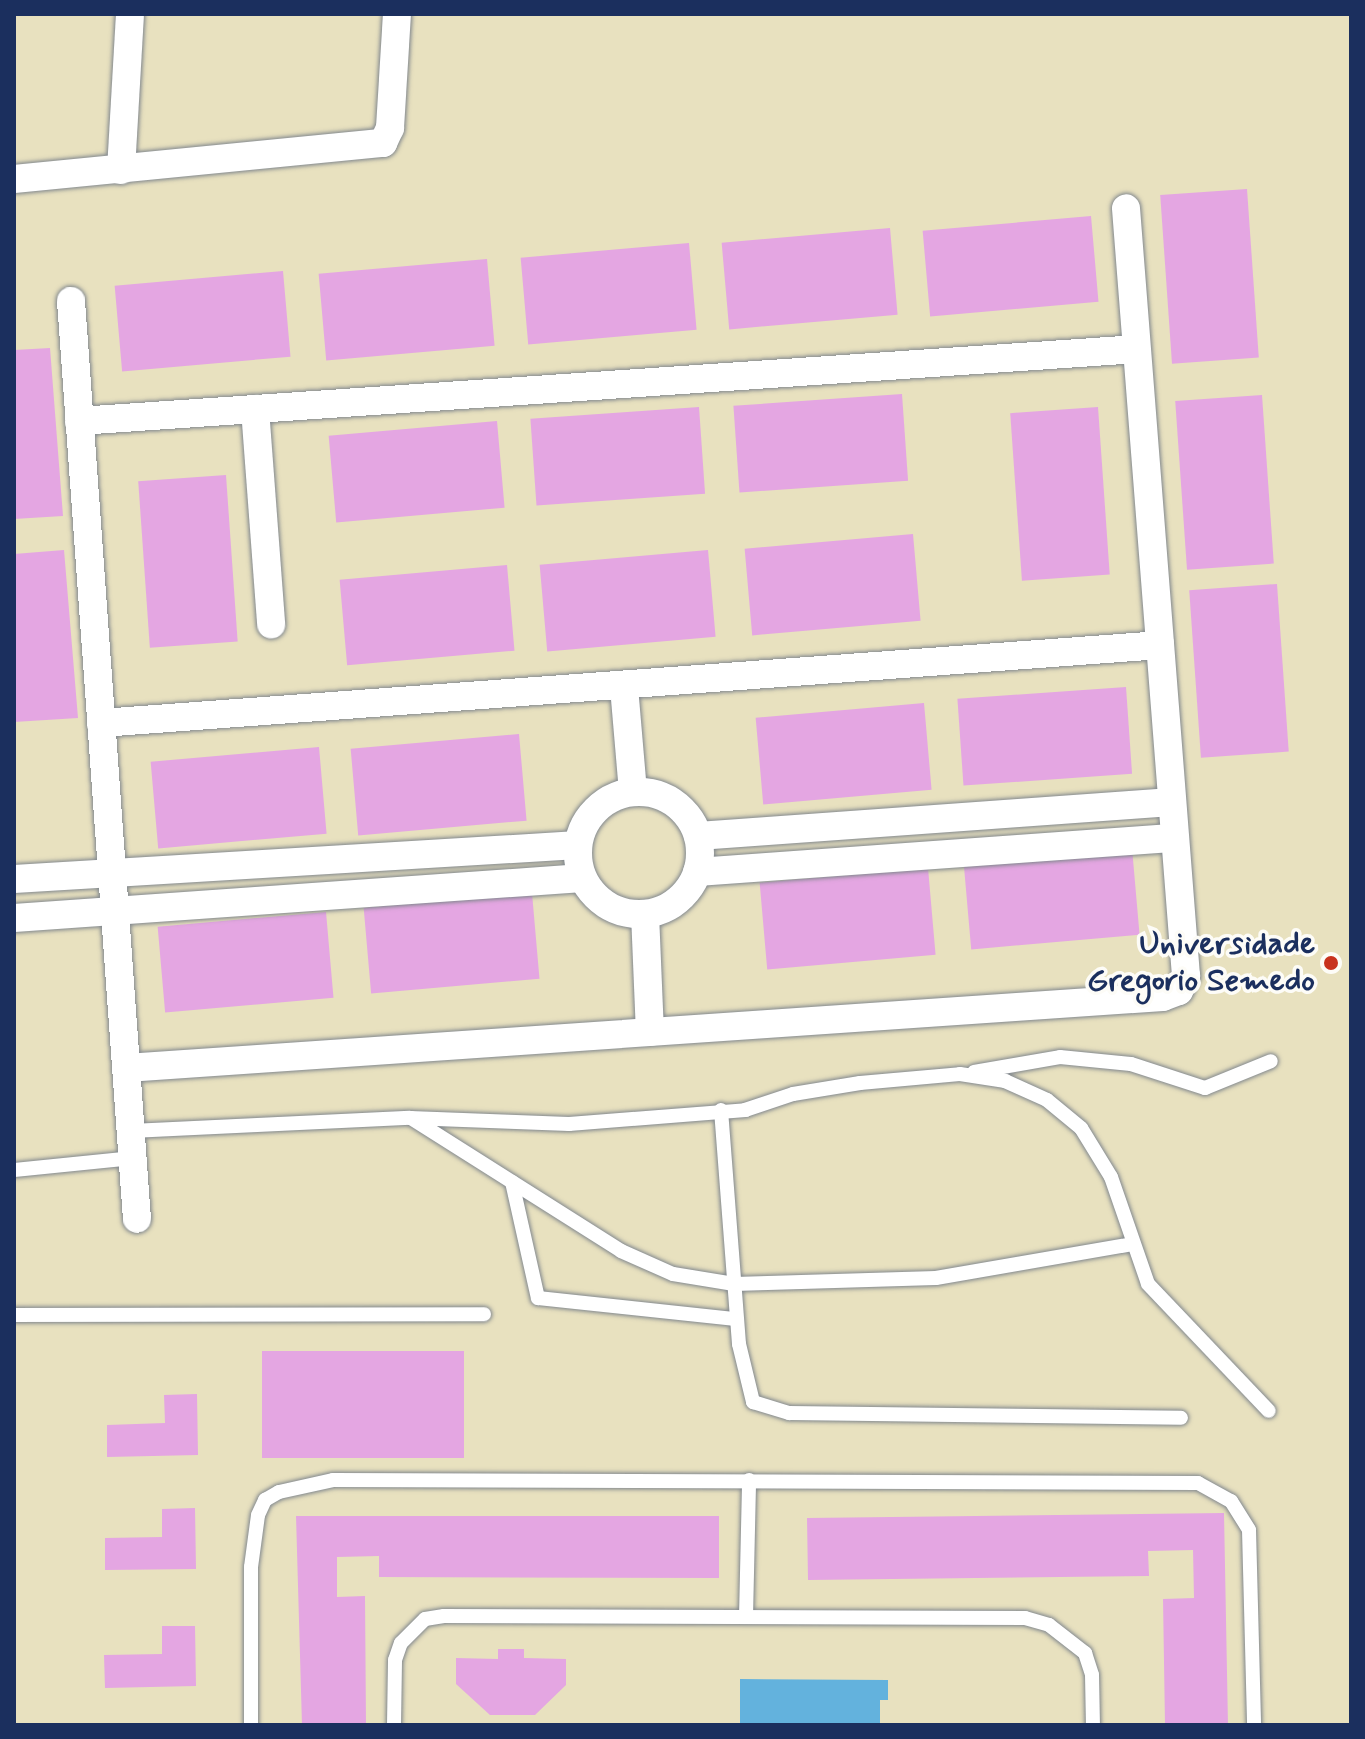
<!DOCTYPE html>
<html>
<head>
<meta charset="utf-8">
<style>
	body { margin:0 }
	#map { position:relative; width:1365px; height:1739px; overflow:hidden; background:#e8e1bf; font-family:Mynerve,sans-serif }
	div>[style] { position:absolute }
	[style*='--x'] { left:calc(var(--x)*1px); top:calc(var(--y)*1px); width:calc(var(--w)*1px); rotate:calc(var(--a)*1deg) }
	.water>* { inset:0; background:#63b2dd }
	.building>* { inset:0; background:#e4a6e2; transform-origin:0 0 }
	.roads { filter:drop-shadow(0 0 2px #82888e) drop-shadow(0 0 2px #82888e) }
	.lane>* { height:14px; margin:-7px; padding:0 7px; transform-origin:7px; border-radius:7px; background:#fff }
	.street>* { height:28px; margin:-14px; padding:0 14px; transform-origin:14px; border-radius:14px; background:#fff }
	.street>.ring { margin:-14px; padding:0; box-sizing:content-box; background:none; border:28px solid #fff; border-radius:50% }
	.dots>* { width:22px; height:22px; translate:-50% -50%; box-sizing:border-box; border:4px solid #fdfcf7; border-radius:50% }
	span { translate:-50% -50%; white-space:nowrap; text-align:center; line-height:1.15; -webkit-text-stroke:7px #fdfcf7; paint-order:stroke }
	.poi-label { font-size:32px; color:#1b2f5e; font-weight:700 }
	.right { translate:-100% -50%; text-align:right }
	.frame { position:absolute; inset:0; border:16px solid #1b2f5e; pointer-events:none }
</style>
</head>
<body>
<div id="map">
	<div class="water">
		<div style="clip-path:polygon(740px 1679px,888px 1680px,888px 1700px,880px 1700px,880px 1725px,740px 1725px)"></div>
	</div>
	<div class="building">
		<div style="left:1247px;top:189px;width:169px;height:87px;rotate:86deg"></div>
		<div style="left:1091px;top:216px;width:86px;height:169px;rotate:85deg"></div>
		<div style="left:890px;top:228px;width:87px;height:169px;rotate:85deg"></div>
		<div style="left:689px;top:243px;width:87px;height:169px;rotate:85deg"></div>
		<div style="left:487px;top:259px;width:87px;height:169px;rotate:85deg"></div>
		<div style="left:283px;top:271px;width:86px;height:169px;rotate:85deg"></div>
		<div style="clip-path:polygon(50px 348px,63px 516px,14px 519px,14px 350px)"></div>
		<div style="left:902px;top:394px;width:87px;height:169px;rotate:86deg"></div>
		<div style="left:1262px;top:395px;width:169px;height:87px;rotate:86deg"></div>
		<div style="left:699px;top:407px;width:87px;height:169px;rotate:86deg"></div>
		<div style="left:1098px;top:407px;width:168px;height:88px;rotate:86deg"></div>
		<div style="left:497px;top:421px;width:87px;height:169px;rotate:85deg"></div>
		<div style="left:226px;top:475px;width:167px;height:88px;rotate:86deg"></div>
		<div style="left:913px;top:534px;width:87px;height:169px;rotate:85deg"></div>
		<div style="clip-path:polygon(64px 550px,78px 718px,14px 722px,14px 554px)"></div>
		<div style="left:708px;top:550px;width:87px;height:169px;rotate:85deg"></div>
		<div style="left:507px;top:565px;width:86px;height:168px;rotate:85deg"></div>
		<div style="left:1277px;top:584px;width:168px;height:88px;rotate:86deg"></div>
		<div style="left:1126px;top:687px;width:87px;height:169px;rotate:86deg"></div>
		<div style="left:924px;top:703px;width:87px;height:169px;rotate:85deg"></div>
		<div style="left:519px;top:734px;width:87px;height:169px;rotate:85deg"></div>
		<div style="left:319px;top:747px;width:87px;height:169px;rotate:85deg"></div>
		<div style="left:1132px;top:848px;width:87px;height:169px;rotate:85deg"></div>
		<div style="left:928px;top:868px;width:87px;height:169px;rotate:85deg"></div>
		<div style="left:532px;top:893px;width:86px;height:169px;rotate:85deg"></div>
		<div style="left:326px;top:912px;width:86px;height:169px;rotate:85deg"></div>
		<div style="left:262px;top:1351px;width:202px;height:107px"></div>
		<div style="clip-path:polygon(197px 1394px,198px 1455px,107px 1457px,107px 1425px,165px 1423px,164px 1395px)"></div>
		<div style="clip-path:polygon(195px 1508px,196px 1569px,105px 1570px,105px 1538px,162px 1537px,162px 1509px)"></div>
		<div style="clip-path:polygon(1224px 1513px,1228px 1725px,1165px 1725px,1163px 1599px,1194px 1598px,1193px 1550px,1148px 1551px,1149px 1576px,808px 1580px,807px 1518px)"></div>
		<div style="clip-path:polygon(296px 1516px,719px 1516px,719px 1578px,379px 1577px,379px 1556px,337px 1557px,337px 1597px,365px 1596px,366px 1725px,302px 1725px)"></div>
		<div style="clip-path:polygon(162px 1626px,195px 1626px,196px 1686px,105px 1688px,104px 1655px,162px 1654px)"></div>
		<div style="clip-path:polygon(498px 1649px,524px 1649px,524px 1658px,566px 1659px,566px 1685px,535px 1715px,490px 1715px,456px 1684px,456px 1658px,498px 1659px)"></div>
	</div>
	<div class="roads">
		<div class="lane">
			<div style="--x:974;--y:1072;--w:87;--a:-9.9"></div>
			<div style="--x:1060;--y:1057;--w:71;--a:5.6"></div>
			<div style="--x:1131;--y:1064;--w:78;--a:18"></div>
			<div style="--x:1205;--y:1088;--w:71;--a:-22.2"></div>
			<div style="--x:721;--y:1110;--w:235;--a:85.6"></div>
			<div style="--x:739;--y:1344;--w:60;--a:76.4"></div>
			<div style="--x:753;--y:1402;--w:38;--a:17"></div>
			<div style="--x:789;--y:1413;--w:392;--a:0.7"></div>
			<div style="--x:411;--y:1118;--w:249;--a:32.3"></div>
			<div style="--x:621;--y:1251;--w:57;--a:23.9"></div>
			<div style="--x:673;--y:1274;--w:62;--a:9.3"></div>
			<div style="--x:734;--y:1284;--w:202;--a:-1.7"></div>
			<div style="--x:936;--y:1278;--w:199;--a:-9.8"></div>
			<div style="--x:131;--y:1131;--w:279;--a:-2.7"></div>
			<div style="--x:410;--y:1118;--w:159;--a:2.2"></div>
			<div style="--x:569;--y:1124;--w:177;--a:-4.5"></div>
			<div style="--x:745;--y:1110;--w:51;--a:-18.4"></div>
			<div style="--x:793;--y:1094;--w:68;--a:-9.3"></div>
			<div style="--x:860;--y:1083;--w:100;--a:-5.1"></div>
			<div style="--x:960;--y:1074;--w:46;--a:8.8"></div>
			<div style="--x:1005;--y:1081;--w:46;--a:24.3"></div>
			<div style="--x:1047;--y:1100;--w:44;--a:39.5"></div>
			<div style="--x:1081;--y:1128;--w:57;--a:58.5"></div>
			<div style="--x:1111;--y:1177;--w:113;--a:70.9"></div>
			<div style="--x:1148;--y:1284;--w:175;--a:46.4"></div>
			<div style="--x:14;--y:1170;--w:120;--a:-5.8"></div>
			<div style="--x:512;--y:1182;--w:119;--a:77.4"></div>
			<div style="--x:538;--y:1298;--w:199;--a:6.1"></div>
			<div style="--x:14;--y:1315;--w:470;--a:-0.1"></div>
			<div style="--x:746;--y:1617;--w:137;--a:-88.7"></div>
			<div style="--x:251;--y:1725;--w:158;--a:-90"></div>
			<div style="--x:251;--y:1567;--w:52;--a:-82.3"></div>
			<div style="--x:258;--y:1515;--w:17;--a:-65"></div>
			<div style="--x:265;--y:1500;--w:16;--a:-30"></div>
			<div style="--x:279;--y:1492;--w:55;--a:-12.5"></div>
			<div style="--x:333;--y:1480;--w:865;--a:0.2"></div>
			<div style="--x:1198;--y:1483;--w:38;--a:29"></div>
			<div style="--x:1231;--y:1501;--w:34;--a:58"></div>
			<div style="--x:1249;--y:1530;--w:195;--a:88.5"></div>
			<div style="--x:394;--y:1725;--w:65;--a:-89.1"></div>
			<div style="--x:395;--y:1660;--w:18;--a:-71"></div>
			<div style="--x:401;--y:1643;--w:34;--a:-45"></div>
			<div style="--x:425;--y:1619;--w:19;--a:-9"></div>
			<div style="--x:444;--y:1616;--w:581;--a:0.2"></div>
			<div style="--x:1025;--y:1618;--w:25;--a:16"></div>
			<div style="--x:1049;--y:1625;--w:46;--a:37.9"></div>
			<div style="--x:1085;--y:1653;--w:23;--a:72"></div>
			<div style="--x:1092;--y:1675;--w:50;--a:88.9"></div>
		</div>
		<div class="street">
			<div style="--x:121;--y:170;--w:156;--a:-86.7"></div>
			<div style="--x:14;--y:179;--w:371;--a:-5.6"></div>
			<div style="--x:383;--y:143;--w:17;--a:-65"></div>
			<div style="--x:390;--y:128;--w:114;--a:-86.5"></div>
			<div style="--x:71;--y:301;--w:920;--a:85.89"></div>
			<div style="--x:255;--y:409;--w:216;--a:85.7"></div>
			<div style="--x:79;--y:421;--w:1060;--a:-3.89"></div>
			<div style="--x:624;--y:687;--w:105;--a:85.1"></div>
			<div style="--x:101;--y:723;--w:1062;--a:-4.21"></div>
			<div class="ring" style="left:578px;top:792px;width:94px;height:94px"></div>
			<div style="--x:698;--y:836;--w:475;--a:-4.1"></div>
			<div style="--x:697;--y:872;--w:479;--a:-4.1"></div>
			<div style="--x:14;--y:879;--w:565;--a:-3.45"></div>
			<div style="--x:645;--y:914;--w:118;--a:87.6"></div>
			<div style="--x:14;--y:918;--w:570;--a:-4.02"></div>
			<div style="--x:126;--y:1068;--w:1039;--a:-3.92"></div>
			<div style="--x:1163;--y:997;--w:17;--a:-21"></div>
			<div style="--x:1179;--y:991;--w:17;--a:-65"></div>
			<div style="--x:1186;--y:976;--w:770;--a:-94.47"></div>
		</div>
	</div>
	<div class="dots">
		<div style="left:1331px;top:963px;background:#c8321e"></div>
	</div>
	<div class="poi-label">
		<span class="right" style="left:1315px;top:963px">Universidade<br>Gregorio Semedo</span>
	</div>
	<div class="frame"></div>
</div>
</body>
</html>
